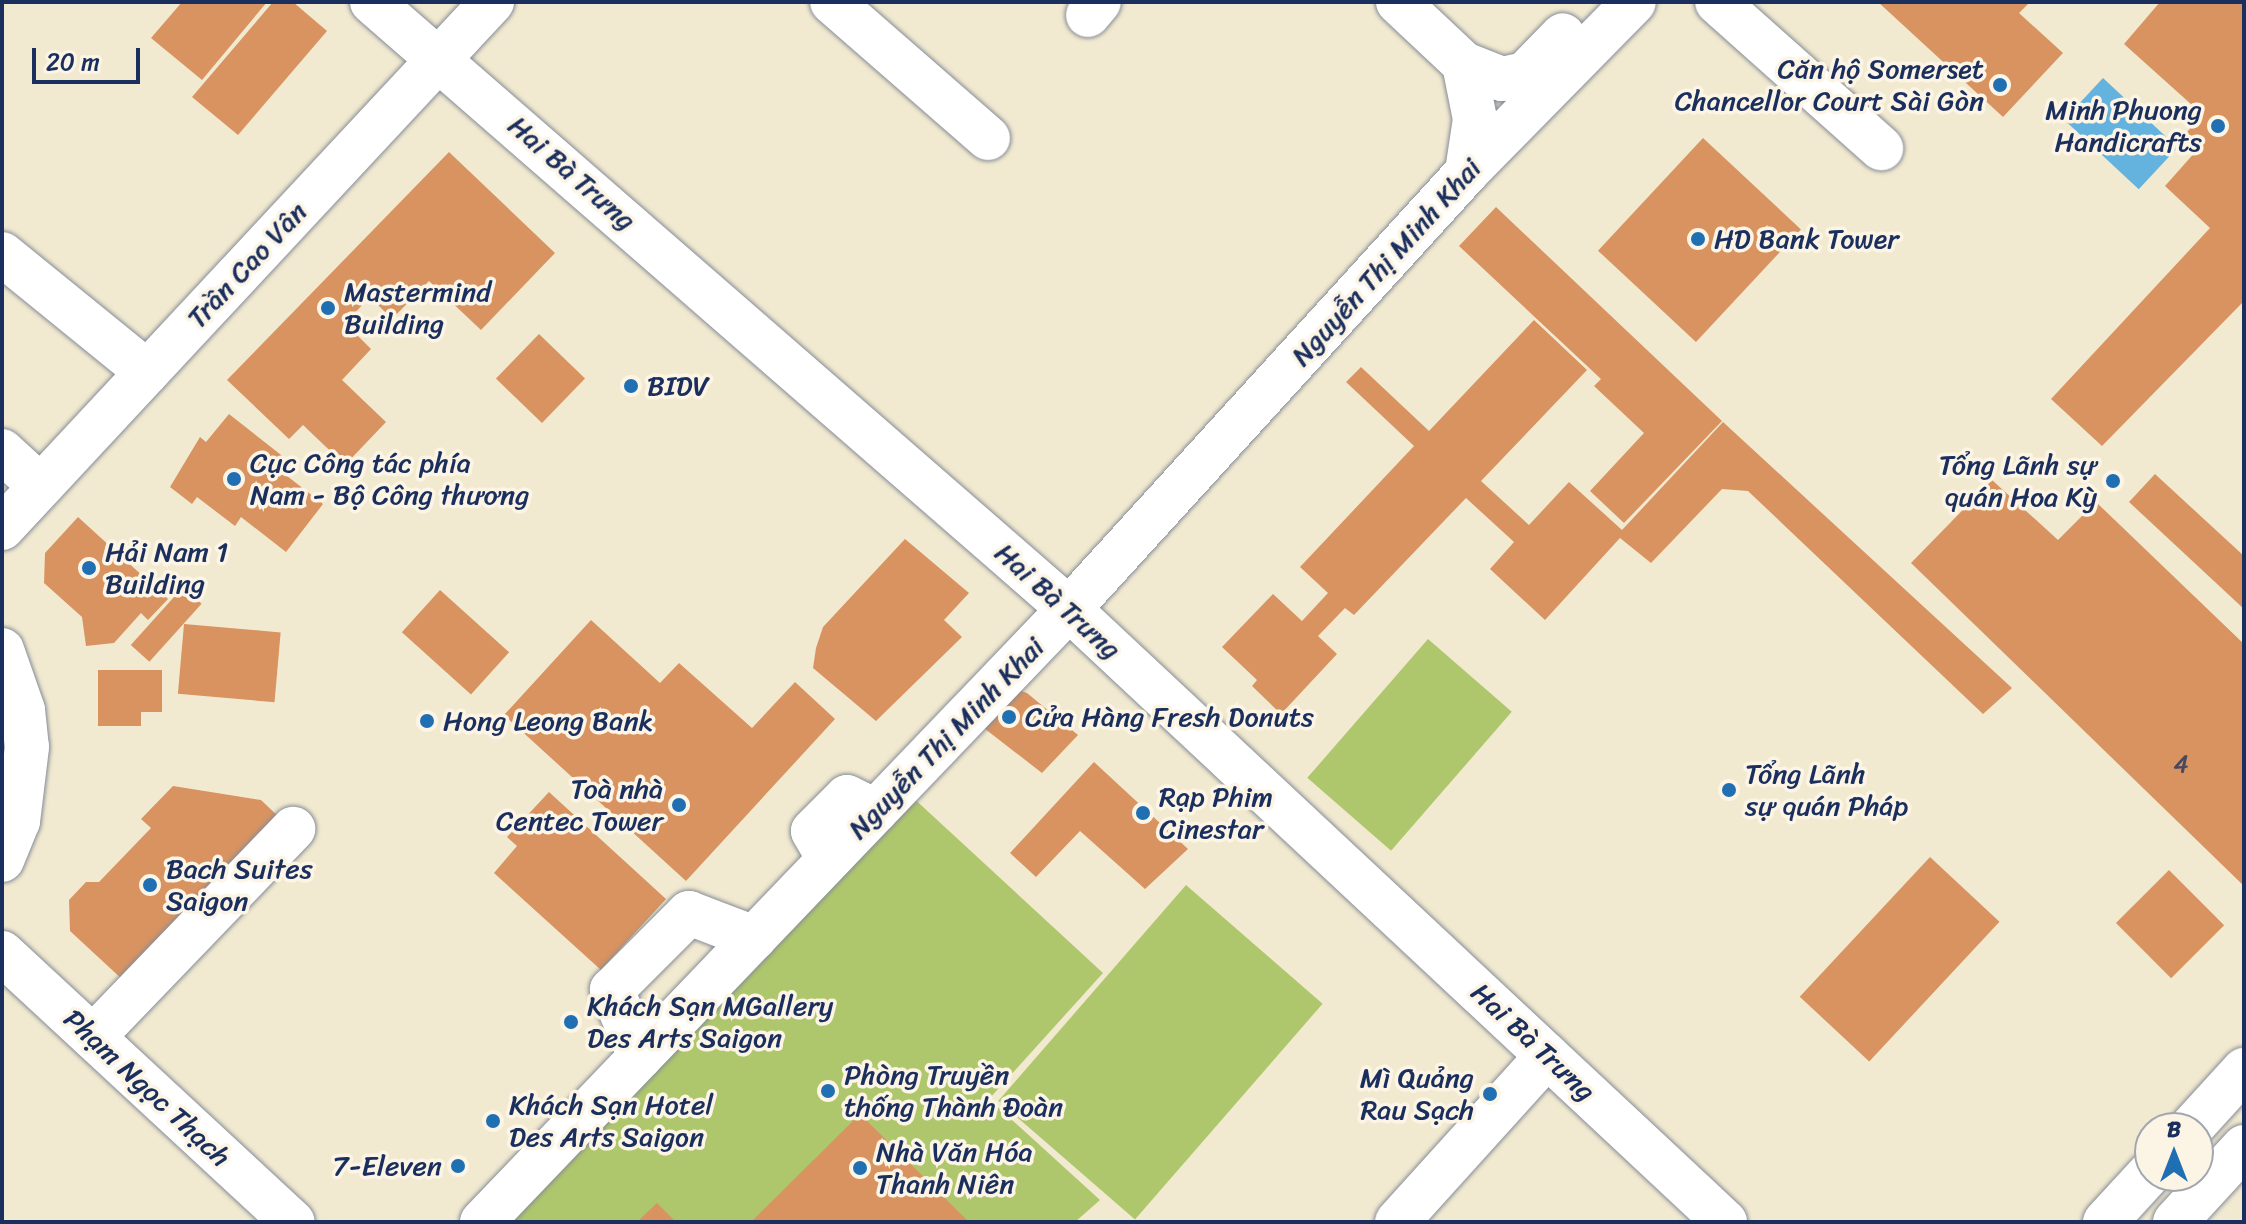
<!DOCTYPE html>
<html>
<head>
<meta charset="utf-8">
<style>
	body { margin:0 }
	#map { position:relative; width:2246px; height:1224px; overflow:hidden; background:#f2ead0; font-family:Sriracha,sans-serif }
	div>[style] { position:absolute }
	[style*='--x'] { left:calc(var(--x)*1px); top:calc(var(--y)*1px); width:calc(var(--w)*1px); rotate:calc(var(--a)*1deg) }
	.green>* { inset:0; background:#afc76c; transform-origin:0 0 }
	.water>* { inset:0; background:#64b2de; transform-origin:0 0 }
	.building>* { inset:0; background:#d89361; transform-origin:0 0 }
	.roads { filter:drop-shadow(0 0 2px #868c97) drop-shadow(0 0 2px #868c97) }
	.minor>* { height:44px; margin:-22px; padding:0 22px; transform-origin:22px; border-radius:22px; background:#fff }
	.major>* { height:44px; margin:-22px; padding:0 22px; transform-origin:22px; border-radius:22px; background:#fff }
	.dots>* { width:22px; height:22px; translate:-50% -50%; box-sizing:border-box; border:4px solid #fcf5e5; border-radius:50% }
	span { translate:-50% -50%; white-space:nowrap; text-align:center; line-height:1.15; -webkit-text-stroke:7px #fcf5e5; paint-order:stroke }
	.number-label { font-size:24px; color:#4a485f }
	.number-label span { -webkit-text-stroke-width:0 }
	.poi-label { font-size:28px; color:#1b2f5e }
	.right { translate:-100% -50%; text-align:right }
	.left { translate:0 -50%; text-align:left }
	.street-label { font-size:28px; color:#1b2f5e }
	.frame { position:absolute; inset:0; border:4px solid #1b2f5e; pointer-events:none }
	.north { position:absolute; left:2134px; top:1112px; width:80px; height:80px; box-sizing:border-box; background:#fcf5e5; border:2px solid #a2a6af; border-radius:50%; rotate:0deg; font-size:22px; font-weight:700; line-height:32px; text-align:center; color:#1b2f5e }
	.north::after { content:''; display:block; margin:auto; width:28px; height:36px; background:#1f6fb2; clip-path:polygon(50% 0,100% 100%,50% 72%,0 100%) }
	.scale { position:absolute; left:32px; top:48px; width:108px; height:36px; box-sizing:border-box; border:4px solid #1b2f5e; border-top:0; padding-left:10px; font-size:24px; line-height:28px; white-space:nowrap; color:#1b2f5e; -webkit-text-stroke:6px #fcf5e5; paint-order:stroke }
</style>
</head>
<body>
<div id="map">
	<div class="green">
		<div style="left:1428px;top:639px;width:111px;height:184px;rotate:41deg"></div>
		<div style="clip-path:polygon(896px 782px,1103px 973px,989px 1099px,1100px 1200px,1075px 1222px,483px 1222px)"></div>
		<div style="left:1186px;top:885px;width:181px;height:286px;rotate:41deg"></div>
	</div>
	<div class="water">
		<div style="left:2103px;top:78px;width:102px;height:57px;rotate:43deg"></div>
	</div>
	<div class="building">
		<div style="clip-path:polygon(182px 2px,267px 2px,202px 80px,151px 38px)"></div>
		<div style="clip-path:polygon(273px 2px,293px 2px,327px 31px,238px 135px,192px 97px)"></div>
		<div style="clip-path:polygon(1878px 2px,2030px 2px,2019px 13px,2063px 53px,2003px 117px)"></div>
		<div style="clip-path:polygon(2160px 2px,2244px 2px,2244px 301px,2102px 446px,2051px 399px,2210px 228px,2165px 186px,2197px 150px,2183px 137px,2202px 114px,2124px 44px)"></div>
		<div style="left:1703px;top:138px;width:134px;height:154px;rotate:43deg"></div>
		<div style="clip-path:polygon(449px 152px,555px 253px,481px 330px,429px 281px,392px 319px,370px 297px,345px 323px,371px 349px,342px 380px,386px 422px,345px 465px,303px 425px,289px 439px,227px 380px)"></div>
		<div style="clip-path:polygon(1496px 207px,1722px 421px,1624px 523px,1590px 491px,1644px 433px,1594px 386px,1601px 379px,1459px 246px)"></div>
		<div style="clip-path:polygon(1534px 320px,1587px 370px,1481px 481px,1529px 525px,1569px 482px,1622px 530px,1723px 422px,2012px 688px,1983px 714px,1748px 491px,1722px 489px,1651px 563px,1620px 538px,1545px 620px,1490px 569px,1514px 542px,1466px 498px,1354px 615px,1345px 608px,1318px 636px,1337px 654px,1281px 714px,1252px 686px,1257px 680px,1222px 647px,1273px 594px,1302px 621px,1328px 593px,1300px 567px,1414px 446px,1346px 382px,1361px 367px,1429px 431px)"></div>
		<div style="left:539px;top:334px;width:64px;height:62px;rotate:44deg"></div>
		<div style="clip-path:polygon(229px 414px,290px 462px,282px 472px,323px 504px,286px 552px,241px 517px,235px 526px,197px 497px,192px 504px,170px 487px,200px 437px,206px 442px)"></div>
		<div style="clip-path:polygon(2155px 474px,2244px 556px,2244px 609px,2129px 502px)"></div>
		<div style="clip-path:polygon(1992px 480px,2058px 540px,2096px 502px,2244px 644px,2244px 886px,1911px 563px)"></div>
		<div style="clip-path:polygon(78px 517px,168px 599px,148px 620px,141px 613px,114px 643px,86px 646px,82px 617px,44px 583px,45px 553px)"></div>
		<div style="clip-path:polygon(905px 539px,969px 593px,944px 620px,962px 637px,876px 721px,813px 668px,816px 648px,823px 627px)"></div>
		<div style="left:183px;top:587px;width:25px;height:78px;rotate:42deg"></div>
		<div style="left:440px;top:590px;width:93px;height:57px;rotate:42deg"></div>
		<div style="clip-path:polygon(591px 620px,660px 683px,679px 663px,752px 728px,795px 682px,835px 719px,686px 881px,504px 715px)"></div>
		<div style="left:184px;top:624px;width:97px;height:70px;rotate:5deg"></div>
		<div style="clip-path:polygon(98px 670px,162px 670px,162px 712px,141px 712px,141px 726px,98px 726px)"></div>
		<div style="clip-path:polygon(1012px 688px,1027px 693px,1078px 735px,1042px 773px,971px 718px)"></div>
		<div style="clip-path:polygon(1094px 762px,1188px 849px,1145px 889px,1080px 831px,1036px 877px,1010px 853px)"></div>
		<div style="clip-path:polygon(173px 786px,261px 800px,280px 818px,124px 981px,70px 931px,69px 900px,86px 882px,99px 882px,151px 828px,141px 819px)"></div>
		<div style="clip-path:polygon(549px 792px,666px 899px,601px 970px,494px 873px,517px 846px,507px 837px)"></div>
		<div style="left:1930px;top:857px;width:95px;height:191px;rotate:43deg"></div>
		<div style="left:2169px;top:870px;width:78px;height:75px;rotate:45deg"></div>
		<div style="clip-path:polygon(860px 1114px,969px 1222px,751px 1222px)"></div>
		<div style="clip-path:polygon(657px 1203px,676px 1222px,637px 1222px)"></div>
	</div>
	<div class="roads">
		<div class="minor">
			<div style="--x:832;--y:2;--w:207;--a:41.1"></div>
			<div style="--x:1717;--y:2;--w:220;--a:41.7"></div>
			<div style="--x:1088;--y:15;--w:17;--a:-50"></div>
			<div style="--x:2;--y:254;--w:187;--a:39.1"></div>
			<div style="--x:2;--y:451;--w:52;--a:42.6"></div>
			<div style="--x:829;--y:859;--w:32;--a:-120"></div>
			<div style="--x:813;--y:831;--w:48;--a:-45"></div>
			<div style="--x:847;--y:797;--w:32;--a:26"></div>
			<div style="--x:2;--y:953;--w:396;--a:42.8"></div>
			<div style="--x:93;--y:1037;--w:289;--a:-46.1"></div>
			<div style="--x:640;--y:1057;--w:73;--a:-112.7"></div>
			<div style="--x:612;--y:990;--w:109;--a:-45"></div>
			<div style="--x:689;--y:913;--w:70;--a:21"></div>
			<div style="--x:1397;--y:1222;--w:224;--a:-47.9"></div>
		</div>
		<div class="major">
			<div style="--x:372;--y:2;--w:924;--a:41.05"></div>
			<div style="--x:1069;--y:609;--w:898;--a:43.06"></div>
			<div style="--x:1398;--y:2;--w:91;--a:43.2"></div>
			<div style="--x:1464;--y:64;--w:41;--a:21.5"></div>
			<div style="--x:1502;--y:79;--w:24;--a:-12"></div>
			<div style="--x:1525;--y:74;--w:54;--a:-45.7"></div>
			<div style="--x:1464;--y:64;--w:56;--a:78.7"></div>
			<div style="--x:1475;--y:119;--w:54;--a:98.6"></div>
			<div style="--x:2;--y:528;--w:719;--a:-47.03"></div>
			<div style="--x:2;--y:650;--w:64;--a:70.7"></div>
			<div style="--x:23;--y:710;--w:37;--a:84"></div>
			<div style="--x:27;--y:747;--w:75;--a:96.9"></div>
			<div style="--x:18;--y:821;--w:42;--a:112.3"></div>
			<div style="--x:2191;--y:1128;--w:79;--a:-47.6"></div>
			<div style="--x:482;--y:1222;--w:849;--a:-46.24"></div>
			<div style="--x:1069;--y:609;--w:591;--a:-47.67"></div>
			<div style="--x:1467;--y:172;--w:238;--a:-45.5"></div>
			<div style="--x:2105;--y:1222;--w:67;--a:-47.4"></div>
			<div style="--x:2175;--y:1222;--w:102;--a:-47.4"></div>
		</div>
	</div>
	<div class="dots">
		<div style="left:2000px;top:85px;background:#1f6fb2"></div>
		<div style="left:2218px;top:126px;background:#1f6fb2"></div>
		<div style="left:1698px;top:239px;background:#1f6fb2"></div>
		<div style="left:328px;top:308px;background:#1f6fb2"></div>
		<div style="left:631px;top:386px;background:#1f6fb2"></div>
		<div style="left:234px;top:479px;background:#1f6fb2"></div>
		<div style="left:2113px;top:481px;background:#1f6fb2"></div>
		<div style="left:89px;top:568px;background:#1f6fb2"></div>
		<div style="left:1009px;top:717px;background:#1f6fb2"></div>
		<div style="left:427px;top:721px;background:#1f6fb2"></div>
		<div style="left:1729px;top:790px;background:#1f6fb2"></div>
		<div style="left:679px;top:805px;background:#1f6fb2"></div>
		<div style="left:1143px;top:813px;background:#1f6fb2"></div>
		<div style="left:150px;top:885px;background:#1f6fb2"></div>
		<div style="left:571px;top:1022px;background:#1f6fb2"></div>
		<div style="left:828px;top:1091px;background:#1f6fb2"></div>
		<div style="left:1490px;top:1094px;background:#1f6fb2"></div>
		<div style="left:493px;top:1121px;background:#1f6fb2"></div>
		<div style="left:458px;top:1166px;background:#1f6fb2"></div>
		<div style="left:860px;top:1168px;background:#1f6fb2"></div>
	</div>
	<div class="number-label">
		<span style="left:2181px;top:765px">4</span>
	</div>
	<div class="poi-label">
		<span class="right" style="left:1984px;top:85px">Căn hộ Somerset<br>Chancellor Court Sài Gòn</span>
		<span class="right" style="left:2202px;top:126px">Minh Phuong<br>Handicrafts</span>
		<span class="left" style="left:1714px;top:239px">HD Bank Tower</span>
		<span class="left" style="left:344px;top:308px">Mastermind<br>Building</span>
		<span class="left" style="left:647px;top:386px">BIDV</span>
		<span class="left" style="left:250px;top:479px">Cục Công tác phía<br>Nam - Bộ Công thương</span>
		<span class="right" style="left:2097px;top:481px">Tổng Lãnh sự<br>quán Hoa Kỳ</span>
		<span class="left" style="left:105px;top:568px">Hải Nam 1<br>Building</span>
		<span class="left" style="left:1025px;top:717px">Cửa Hàng Fresh Donuts</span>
		<span class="left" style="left:443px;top:721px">Hong Leong Bank</span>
		<span class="left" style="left:1745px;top:790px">Tổng Lãnh<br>sự quán Pháp</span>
		<span class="right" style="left:663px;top:805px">Toà nhà<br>Centec Tower</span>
		<span class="left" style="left:1159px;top:813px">Rạp Phim<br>Cinestar</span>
		<span class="left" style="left:166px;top:885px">Bach Suites<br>Saigon</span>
		<span class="left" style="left:587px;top:1022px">Khách Sạn MGallery<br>Des Arts Saigon</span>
		<span class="left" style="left:844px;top:1091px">Phòng Truyền<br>thống Thành Đoàn</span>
		<span class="right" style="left:1474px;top:1094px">Mì Quảng<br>Rau Sạch</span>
		<span class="left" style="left:509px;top:1121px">Khách Sạn Hotel<br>Des Arts Saigon</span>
		<span class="left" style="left:876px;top:1168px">Nhà Văn Hóa<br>Thanh Niên</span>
		<span class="right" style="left:442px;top:1166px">7-Eleven</span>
	</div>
	<div class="street-label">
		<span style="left:572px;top:173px;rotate:41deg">Hai Bà Trưng</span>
		<span style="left:1386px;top:262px;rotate:-48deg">Nguyễn Thị Minh Khai</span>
		<span style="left:247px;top:265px;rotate:-47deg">Trần Cao Vân</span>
		<span style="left:1058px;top:601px;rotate:42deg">Hai Bà Trưng</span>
		<span style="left:946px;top:738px;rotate:-46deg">Nguyễn Thị Minh Khai</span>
		<span style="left:1533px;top:1042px;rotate:43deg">Hai Bà Trưng</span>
		<span style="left:147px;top:1088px;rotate:43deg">Phạm Ngọc Thạch</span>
	</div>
	<div class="frame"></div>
	<div class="north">B</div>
	<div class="scale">20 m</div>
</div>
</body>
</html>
